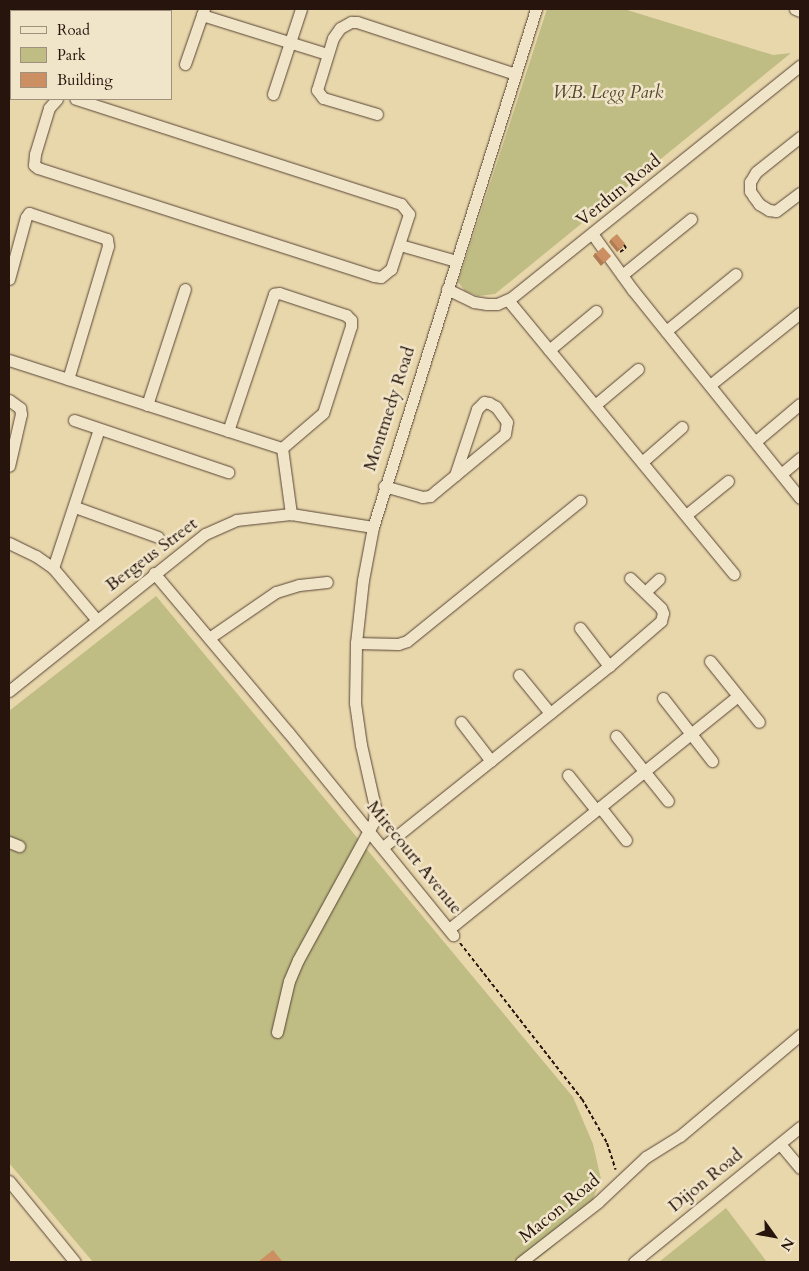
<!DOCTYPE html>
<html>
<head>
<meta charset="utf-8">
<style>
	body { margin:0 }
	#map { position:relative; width:809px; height:1271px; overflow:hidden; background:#e9d7ac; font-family:Cardo,serif }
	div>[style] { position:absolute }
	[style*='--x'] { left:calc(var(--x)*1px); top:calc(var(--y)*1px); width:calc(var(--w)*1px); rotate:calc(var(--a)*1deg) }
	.green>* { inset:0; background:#bfbc84 }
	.path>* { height:2px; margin-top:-1px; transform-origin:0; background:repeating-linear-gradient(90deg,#26140d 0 4px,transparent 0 6.5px) }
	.roads { filter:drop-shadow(0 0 1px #574535) drop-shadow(0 0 1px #574535) }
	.minor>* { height:11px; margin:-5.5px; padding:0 5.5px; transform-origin:5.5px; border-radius:5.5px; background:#f1e5c9 }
	.wall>* { inset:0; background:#af7b54 }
	.building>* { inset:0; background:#cb8f62; transform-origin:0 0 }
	span { translate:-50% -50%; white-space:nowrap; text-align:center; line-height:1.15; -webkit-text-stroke:5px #f1e5c9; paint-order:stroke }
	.park-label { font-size:18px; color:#544631; font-style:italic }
	.street-label { font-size:18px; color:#26140d }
	.frame { position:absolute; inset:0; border:10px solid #26140d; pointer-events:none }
	.legend { position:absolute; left:10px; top:10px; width:162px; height:90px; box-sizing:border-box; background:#f1e5c9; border:1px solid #a0917e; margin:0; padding:6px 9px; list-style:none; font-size:15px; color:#26140d }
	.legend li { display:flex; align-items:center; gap:10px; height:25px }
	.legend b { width:25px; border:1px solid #a0917e }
	.north { position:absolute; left:749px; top:1211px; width:50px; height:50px; -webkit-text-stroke:4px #f1e5c9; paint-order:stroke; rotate:122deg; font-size:14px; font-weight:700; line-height:20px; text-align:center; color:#26140d }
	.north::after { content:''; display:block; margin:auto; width:18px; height:22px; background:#26140d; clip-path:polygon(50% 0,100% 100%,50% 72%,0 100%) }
</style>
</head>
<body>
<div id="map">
	<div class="green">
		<div style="clip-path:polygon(547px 9px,624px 9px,773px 55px,791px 53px,495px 294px,478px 296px,465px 291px,458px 282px)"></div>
		<div style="clip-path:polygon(156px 596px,573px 1097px,593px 1144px,601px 1179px,588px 1211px,550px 1249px,533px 1262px,93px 1262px,9px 1163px,9px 711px)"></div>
		<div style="clip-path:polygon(726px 1208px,767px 1262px,659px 1262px)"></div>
	</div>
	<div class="path">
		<div style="--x:620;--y:252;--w:7;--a:-34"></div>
		<div style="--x:626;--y:248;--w:4;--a:-124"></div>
		<div style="--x:460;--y:943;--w:198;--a:52"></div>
		<div style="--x:582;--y:1099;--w:51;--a:60.4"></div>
		<div style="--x:607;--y:1143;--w:28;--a:72"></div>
	</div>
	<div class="roads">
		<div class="minor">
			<div style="--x:795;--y:9;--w:5;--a:22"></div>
			<div style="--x:202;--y:15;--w:131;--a:17.3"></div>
			<div style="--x:185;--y:64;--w:58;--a:-70.9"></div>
			<div style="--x:273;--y:94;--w:89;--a:-71.8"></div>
			<div style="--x:57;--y:99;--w:12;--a:132"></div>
			<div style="--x:49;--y:108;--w:48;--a:106.9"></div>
			<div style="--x:35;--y:154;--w:11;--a:95"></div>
			<div style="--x:34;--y:165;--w:5;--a:37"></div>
			<div style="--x:38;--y:168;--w:353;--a:17.8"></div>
			<div style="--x:374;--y:276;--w:7;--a:8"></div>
			<div style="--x:381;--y:277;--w:13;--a:-39"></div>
			<div style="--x:391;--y:269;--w:58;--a:-71.9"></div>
			<div style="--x:409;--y:214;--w:13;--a:-129"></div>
			<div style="--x:401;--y:204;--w:342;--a:-162.1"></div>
			<div style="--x:377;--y:114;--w:56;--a:-163.5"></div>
			<div style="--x:323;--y:98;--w:10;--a:-127"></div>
			<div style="--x:317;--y:90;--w:54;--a:-72.9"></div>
			<div style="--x:333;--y:38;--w:12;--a:-55"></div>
			<div style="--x:340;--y:28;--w:13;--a:-29"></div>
			<div style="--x:351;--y:22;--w:6;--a:0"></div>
			<div style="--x:357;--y:22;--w:166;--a:18.2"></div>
			<div style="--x:800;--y:137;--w:56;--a:141.5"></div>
			<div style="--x:756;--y:172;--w:12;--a:121"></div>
			<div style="--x:750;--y:182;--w:9;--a:90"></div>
			<div style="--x:750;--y:191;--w:7;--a:56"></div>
			<div style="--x:754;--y:197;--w:9;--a:54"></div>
			<div style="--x:759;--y:204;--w:12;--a:31"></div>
			<div style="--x:769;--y:210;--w:7;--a:8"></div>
			<div style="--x:776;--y:211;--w:30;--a:-37"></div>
			<div style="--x:593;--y:235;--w:67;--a:54.2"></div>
			<div style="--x:632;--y:289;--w:268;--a:51.2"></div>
			<div style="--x:400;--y:245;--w:58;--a:15.9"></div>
			<div style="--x:622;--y:275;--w:89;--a:-39.1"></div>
			<div style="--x:9;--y:279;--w:64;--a:-74.7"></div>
			<div style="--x:26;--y:217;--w:5;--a:-53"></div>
			<div style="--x:29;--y:213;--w:82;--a:18.4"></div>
			<div style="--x:107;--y:239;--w:7;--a:82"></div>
			<div style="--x:108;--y:246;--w:139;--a:106.7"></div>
			<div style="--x:447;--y:289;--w:30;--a:26"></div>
			<div style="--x:474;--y:302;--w:13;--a:9"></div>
			<div style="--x:487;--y:304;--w:10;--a:0"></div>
			<div style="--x:497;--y:304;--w:15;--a:-23"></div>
			<div style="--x:511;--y:298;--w:371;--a:-38.8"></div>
			<div style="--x:508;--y:300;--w:355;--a:50.5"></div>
			<div style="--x:666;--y:331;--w:90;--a:-39.2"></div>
			<div style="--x:549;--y:350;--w:61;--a:-39.7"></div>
			<div style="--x:9;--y:360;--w:287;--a:17.9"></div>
			<div style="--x:282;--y:448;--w:67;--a:82.2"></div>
			<div style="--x:710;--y:385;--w:115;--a:-38.7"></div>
			<div style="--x:9;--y:400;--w:14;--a:36"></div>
			<div style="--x:20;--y:408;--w:6;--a:81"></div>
			<div style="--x:21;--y:414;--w:53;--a:103"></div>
			<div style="--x:147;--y:405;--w:122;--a:-71.9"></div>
			<div style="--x:595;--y:405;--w:56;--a:-39.9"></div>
			<div style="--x:74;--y:420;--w:163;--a:18.7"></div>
			<div style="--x:228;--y:431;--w:145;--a:-71.4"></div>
			<div style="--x:274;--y:294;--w:5;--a:-11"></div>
			<div style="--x:279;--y:293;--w:71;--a:18.2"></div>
			<div style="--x:346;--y:315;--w:7;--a:45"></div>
			<div style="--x:351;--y:320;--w:6;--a:90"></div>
			<div style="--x:351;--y:326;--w:91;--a:107.8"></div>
			<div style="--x:323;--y:413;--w:54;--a:139.5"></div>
			<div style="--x:756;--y:441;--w:57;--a:-40.1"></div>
			<div style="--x:642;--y:462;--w:53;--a:-41.2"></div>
			<div style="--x:781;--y:474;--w:25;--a:-40"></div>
			<div style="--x:384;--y:486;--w:40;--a:16"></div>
			<div style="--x:422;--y:497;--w:8;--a:-7"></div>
			<div style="--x:430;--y:496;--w:8;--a:-40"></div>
			<div style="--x:436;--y:491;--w:89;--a:-39.6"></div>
			<div style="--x:505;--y:434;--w:12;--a:-81"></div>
			<div style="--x:507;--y:422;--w:19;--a:-126"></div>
			<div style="--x:496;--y:407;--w:8;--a:-150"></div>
			<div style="--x:489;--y:403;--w:5;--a:-169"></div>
			<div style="--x:484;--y:402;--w:10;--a:135"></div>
			<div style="--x:477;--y:409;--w:70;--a:108.4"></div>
			<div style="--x:75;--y:507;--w:88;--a:19.9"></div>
			<div style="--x:686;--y:515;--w:54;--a:-39"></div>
			<div style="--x:9;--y:543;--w:30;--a:26"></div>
			<div style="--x:36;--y:556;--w:21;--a:35"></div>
			<div style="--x:53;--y:568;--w:68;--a:49.8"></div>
			<div style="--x:53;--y:568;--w:146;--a:-71.7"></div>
			<div style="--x:154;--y:573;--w:208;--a:49.9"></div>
			<div style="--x:288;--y:732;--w:262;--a:50.9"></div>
			<div style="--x:645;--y:592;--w:19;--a:-43"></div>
			<div style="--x:580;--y:628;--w:48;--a:52.7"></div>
			<div style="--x:209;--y:638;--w:81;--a:-34.5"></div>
			<div style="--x:276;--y:592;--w:24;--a:-17"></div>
			<div style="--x:299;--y:585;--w:28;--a:-6"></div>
			<div style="--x:356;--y:643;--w:42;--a:1.4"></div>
			<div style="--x:398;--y:644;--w:9;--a:-18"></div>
			<div style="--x:407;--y:641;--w:223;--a:-39"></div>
			<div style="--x:710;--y:661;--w:78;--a:51.2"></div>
			<div style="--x:519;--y:675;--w:49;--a:50.8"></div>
			<div style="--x:9;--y:691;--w:251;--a:-38.7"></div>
			<div style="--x:205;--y:534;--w:34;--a:-24"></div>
			<div style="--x:236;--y:520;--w:55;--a:-6.2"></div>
			<div style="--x:291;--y:514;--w:83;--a:9"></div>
			<div style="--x:663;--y:698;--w:80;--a:52.1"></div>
			<div style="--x:461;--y:722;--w:49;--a:52.4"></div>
			<div style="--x:616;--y:736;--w:83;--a:51.3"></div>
			<div style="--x:568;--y:775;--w:45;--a:51.3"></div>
			<div style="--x:600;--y:807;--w:42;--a:51.8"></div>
			<div style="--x:9;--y:842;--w:11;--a:22"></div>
			<div style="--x:383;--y:847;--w:290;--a:-38.7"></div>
			<div style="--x:609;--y:666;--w:69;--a:-40.9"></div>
			<div style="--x:661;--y:621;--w:8;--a:-76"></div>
			<div style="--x:663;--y:613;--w:5;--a:-112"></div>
			<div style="--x:661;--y:608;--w:43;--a:-135.9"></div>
			<div style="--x:449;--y:929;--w:371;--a:-38.9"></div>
			<div style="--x:277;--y:1032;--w:52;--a:-76.8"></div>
			<div style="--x:289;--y:981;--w:23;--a:-67"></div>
			<div style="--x:298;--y:960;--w:158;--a:-61.3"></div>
			<div style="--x:374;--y:821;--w:14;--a:-86"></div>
			<div style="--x:375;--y:807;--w:64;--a:-102.7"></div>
			<div style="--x:361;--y:745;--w:42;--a:-98.1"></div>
			<div style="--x:355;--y:703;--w:60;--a:-89"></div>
			<div style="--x:356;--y:643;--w:63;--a:-83.7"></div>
			<div style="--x:363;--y:580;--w:54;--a:-79.3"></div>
			<div style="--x:373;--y:527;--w:543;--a:-72.53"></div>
			<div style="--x:780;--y:1144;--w:31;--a:50"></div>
			<div style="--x:9;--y:1181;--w:104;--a:50.8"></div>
			<div style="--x:521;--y:1262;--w:98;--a:-37.9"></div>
			<div style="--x:598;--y:1202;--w:66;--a:-43.2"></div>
			<div style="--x:646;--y:1157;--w:40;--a:-32"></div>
			<div style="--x:680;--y:1136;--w:157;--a:-40.1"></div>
			<div style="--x:634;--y:1262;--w:214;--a:-39.1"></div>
		</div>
	</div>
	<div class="wall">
		<div style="clip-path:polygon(611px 239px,623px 247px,617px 252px,609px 242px)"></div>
		<div style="clip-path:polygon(595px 253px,611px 256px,601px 266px,593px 256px)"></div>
	</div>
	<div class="building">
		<div style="left:617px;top:234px;width:13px;height:8px;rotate:51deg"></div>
		<div style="left:603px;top:247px;width:12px;height:10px;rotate:48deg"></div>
		<div style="clip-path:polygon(273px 1250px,282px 1261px,281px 1262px,258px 1262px)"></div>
	</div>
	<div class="park-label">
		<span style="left:608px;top:93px">W.B. Legg Park</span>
	</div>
	<div class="street-label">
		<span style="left:619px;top:191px;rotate:-39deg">Verdun Road</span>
		<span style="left:390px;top:409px;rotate:-72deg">Montmedy Road</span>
		<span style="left:152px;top:555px;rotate:-37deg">Bergeus Street</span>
		<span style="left:414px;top:858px;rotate:51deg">Mirecourt Avenue</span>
		<span style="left:706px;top:1181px;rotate:-39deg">Dijon Road</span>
		<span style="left:560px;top:1209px;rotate:-39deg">Macon Road</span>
	</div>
	<div class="frame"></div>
	<ul class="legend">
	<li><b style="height:6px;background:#f1e5c9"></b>Road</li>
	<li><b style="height:14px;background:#bfbc84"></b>Park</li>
	<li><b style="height:14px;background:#cb8f62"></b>Building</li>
	</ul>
	<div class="north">N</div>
</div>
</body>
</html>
